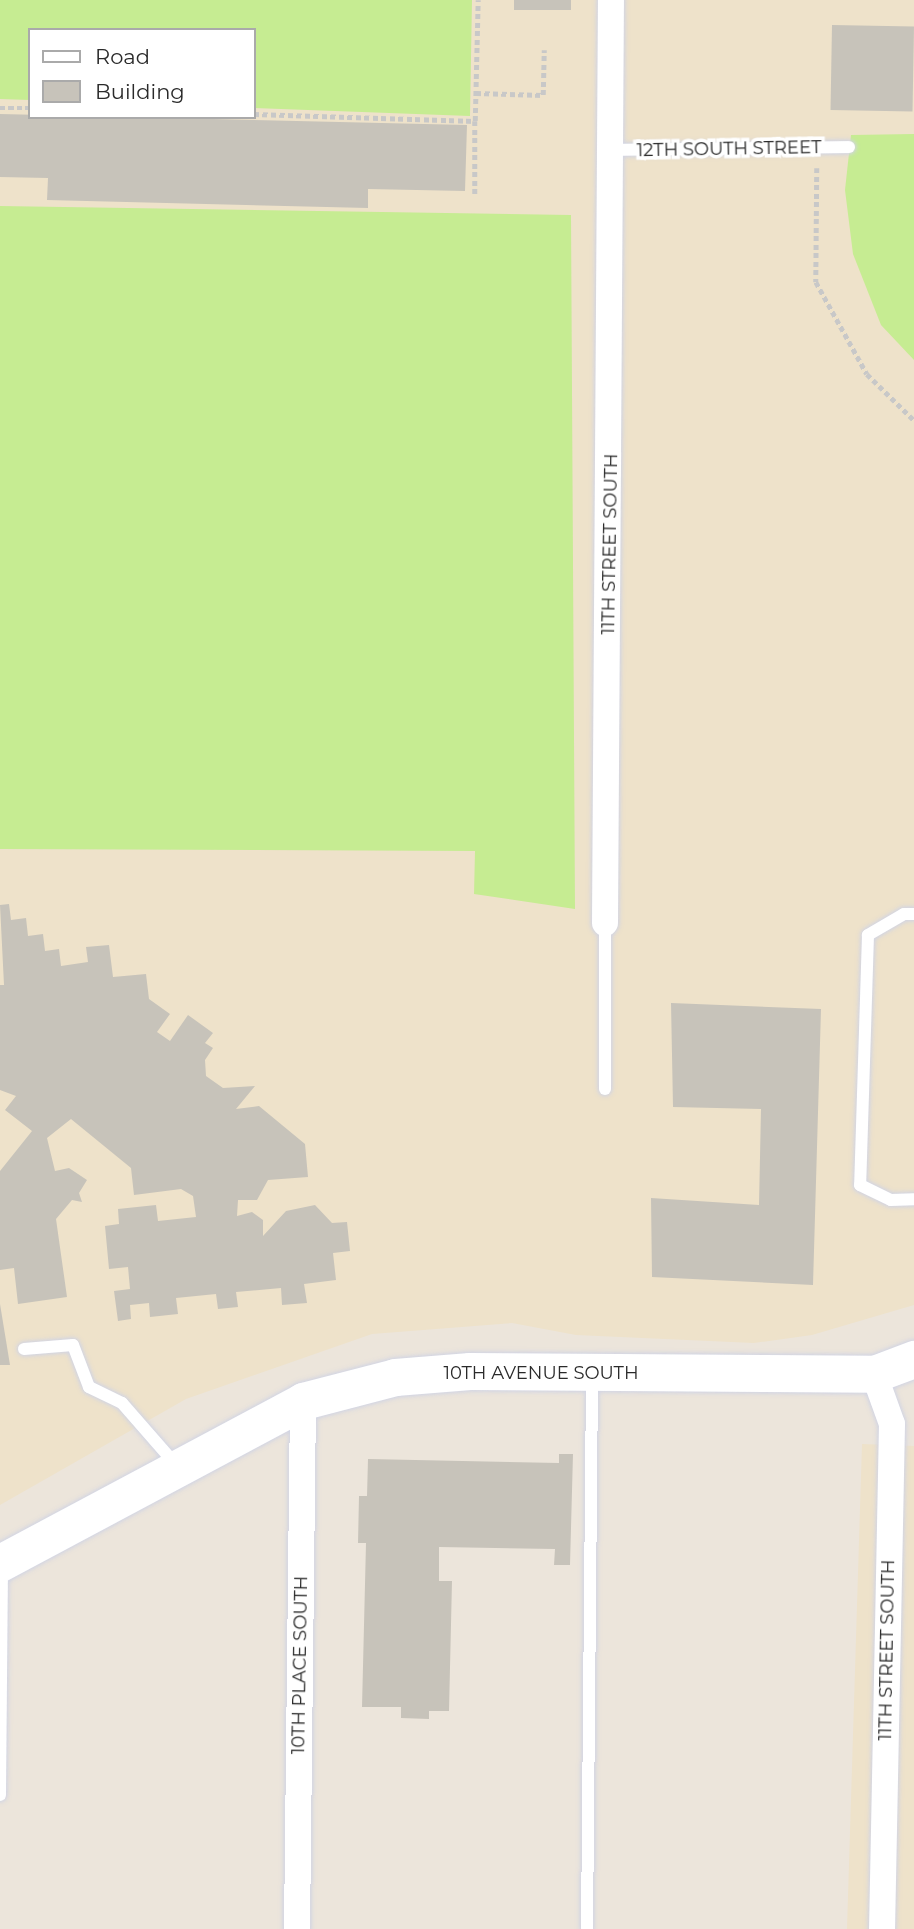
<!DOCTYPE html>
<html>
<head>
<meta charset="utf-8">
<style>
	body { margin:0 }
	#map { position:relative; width:914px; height:1929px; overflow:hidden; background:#ece5db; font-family:Montserrat,sans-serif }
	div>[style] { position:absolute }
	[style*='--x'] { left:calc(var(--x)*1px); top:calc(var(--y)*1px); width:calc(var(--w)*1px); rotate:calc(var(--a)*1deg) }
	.education>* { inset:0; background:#eee2ca }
	.pitch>* { inset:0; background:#c6ec92 }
	.building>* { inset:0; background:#c7c3ba; transform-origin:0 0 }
	.path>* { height:4.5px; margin-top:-2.25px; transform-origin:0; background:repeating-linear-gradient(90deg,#c8c8c8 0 5px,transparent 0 8.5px) }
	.roads { filter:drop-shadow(0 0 2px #d1d4e3) drop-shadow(0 0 2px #d1d4e3) }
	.lane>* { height:12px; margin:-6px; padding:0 6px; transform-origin:6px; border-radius:6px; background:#fff }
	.street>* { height:26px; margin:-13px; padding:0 13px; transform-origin:13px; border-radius:13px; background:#fff }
	.secondary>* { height:37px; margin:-18.5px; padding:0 18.5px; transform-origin:18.5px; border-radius:18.5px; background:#fff }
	span { translate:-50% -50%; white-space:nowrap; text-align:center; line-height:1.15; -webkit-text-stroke:7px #fff; paint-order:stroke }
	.street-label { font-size:18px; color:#2a2a2a }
	.legend { position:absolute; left:28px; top:28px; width:228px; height:91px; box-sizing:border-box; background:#fff; border:2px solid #aaa; margin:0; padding:9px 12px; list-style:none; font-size:21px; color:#2a2a2a }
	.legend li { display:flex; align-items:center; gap:14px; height:35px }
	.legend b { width:35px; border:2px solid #aaa }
</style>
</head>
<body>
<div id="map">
	<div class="education">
		<div style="clip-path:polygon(evenodd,0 0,914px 0,914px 1305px,812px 1335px,754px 1343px,576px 1335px,512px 1323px,372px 1334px,186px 1399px,0 1505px,0 0,30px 30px,254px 30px,254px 117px,30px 117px,30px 30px)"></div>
		<div style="clip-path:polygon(862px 1444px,914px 1446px,914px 1929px,847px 1929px)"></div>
	</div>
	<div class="pitch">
		<div style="clip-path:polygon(0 0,472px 0,470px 116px,254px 108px,254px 30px,30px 30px,30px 100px,0 99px)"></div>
		<div style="clip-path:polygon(914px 134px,914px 360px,881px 325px,853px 254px,845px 190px,851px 135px)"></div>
		<div style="clip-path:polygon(0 206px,571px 215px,575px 909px,474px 894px,475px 851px,0 849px)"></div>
	</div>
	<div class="building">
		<div style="left:514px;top:0;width:57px;height:10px"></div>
		<div style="left:832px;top:25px;width:82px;height:85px;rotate:1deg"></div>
		<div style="clip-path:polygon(0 114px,467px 125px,465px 191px,368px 189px,368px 208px,47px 200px,48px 178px,0 177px)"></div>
		<div style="clip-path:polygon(9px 904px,11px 920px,26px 918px,28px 936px,43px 934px,45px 951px,59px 949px,61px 966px,88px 962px,86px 947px,109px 945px,113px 977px,146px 974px,149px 999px,170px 1014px,157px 1032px,170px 1041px,188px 1015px,213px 1033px,205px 1043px,213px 1048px,205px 1060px,206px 1076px,223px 1088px,255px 1086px,236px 1109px,259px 1106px,305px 1144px,308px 1177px,268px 1180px,257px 1200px,238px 1200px,237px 1216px,252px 1212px,263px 1220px,263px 1236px,286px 1211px,315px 1205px,332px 1223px,347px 1222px,350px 1251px,333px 1253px,336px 1280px,304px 1284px,307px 1303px,282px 1305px,281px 1288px,236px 1292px,238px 1307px,218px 1309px,216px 1294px,176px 1298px,178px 1314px,150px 1317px,149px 1303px,130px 1305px,131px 1319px,118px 1321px,114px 1291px,130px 1289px,128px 1267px,109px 1269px,105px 1226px,119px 1224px,118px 1209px,156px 1205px,158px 1221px,196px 1217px,193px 1196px,181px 1189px,134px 1195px,131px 1168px,71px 1119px,47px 1138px,55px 1171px,69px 1168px,87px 1180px,79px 1193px,82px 1202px,72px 1200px,56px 1219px,67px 1297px,18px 1304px,14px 1268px,0 1270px,0 1171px,32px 1131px,5px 1110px,16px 1096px,0 1090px,0 985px,4px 985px,0 905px)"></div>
		<div style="clip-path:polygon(671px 1003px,821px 1009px,813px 1285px,652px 1277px,651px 1198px,759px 1205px,761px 1109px,673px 1107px)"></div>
		<div style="clip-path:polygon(0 1304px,10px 1365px,0 1365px)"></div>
		<div style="clip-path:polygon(559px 1454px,573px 1454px,570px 1565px,554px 1565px,555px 1549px,439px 1547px,439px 1581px,452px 1581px,449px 1711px,429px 1711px,429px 1719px,401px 1718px,401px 1707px,362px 1707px,366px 1543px,358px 1543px,359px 1496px,367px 1496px,368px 1459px,559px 1463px)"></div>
	</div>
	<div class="path">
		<div style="--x:476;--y:93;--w:67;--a:1.7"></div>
		<div style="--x:543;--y:95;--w:45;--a:-88.7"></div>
		<div style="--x:0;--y:108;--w:30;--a:0"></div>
		<div style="--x:254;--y:114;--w:221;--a:1.8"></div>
		<div style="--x:475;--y:121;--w:73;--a:90"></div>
		<div style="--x:475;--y:121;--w:121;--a:-88.6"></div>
		<div style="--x:817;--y:168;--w:114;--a:90.5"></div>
		<div style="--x:816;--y:282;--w:105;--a:61"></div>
		<div style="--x:867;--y:374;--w:66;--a:44.4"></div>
	</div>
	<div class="roads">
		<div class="lane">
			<div style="--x:609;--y:150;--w:240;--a:-0.7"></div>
			<div style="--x:914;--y:914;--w:10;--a:180"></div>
			<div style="--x:904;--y:914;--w:42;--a:149.7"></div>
			<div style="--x:868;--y:935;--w:250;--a:91.8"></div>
			<div style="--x:860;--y:1185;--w:34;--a:26"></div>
			<div style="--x:891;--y:1200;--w:23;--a:-2"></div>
			<div style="--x:605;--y:1089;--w:166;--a:-90"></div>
			<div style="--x:24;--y:1349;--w:49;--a:-4.7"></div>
			<div style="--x:73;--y:1345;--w:45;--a:69.1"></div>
			<div style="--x:89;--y:1387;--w:37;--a:26"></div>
			<div style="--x:122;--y:1403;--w:82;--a:48.9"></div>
			<div style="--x:0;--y:1795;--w:230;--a:-89.5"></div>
			<div style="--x:587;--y:1929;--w:553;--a:-89.48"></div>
		</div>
		<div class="street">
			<div style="--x:605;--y:923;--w:923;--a:-89.63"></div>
			<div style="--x:874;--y:1374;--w:53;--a:70.2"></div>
			<div style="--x:892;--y:1424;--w:505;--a:91.13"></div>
			<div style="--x:297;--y:1929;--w:528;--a:-89.35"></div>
		</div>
		<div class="secondary">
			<div style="--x:0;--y:1563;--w:344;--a:-28.1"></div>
			<div style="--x:303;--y:1401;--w:95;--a:-14.6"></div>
			<div style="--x:395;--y:1377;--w:75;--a:-4.6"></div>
			<div style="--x:470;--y:1371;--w:404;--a:0.4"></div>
			<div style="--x:874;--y:1374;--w:43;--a:-20.6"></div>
		</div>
	</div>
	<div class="street-label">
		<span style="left:729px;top:149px;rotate:-1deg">12TH SOUTH STREET</span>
		<span style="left:610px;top:544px;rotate:-89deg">11TH STREET SOUTH</span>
		<span style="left:541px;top:1373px">10TH AVENUE SOUTH</span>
		<span style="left:887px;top:1650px;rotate:-89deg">11TH STREET SOUTH</span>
		<span style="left:300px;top:1665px;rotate:-89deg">10TH PLACE SOUTH</span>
	</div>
	<ul class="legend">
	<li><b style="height:9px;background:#fff"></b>Road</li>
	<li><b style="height:19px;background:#c7c3ba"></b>Building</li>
	</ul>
</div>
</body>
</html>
